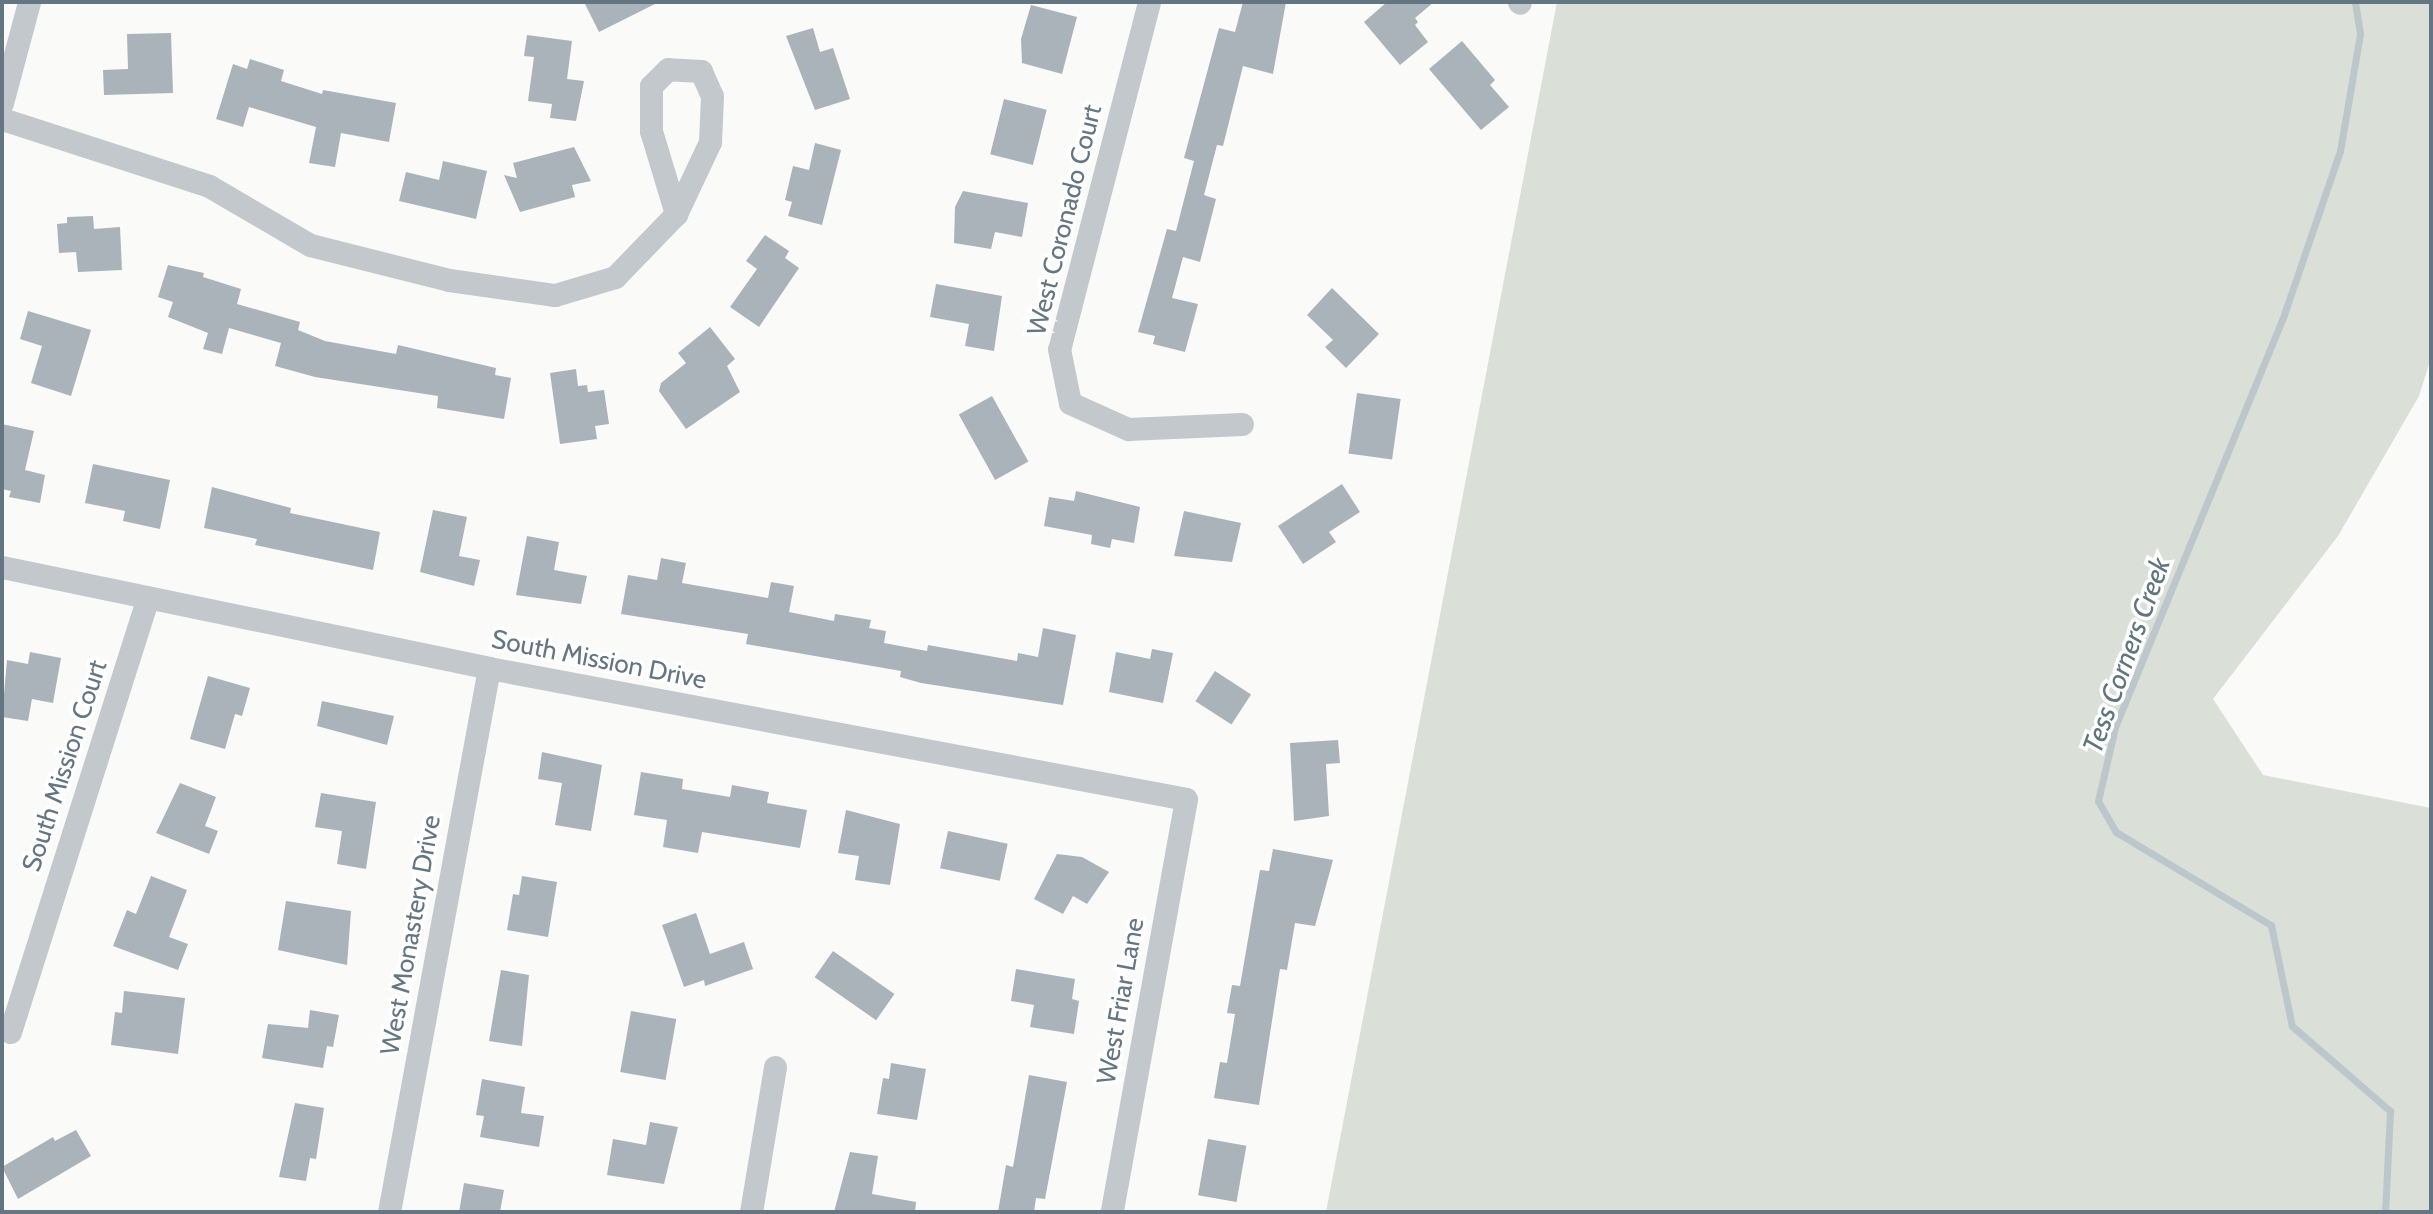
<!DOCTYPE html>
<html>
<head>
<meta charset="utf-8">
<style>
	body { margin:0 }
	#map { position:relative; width:2433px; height:1214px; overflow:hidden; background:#fafaf8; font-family:Cabin,sans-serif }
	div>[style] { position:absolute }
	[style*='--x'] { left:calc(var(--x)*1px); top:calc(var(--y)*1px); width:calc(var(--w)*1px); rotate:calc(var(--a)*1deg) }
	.green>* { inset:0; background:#dadfd7 }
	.stream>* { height:7px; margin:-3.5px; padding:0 3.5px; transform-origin:3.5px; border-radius:3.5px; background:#bbc7cb }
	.building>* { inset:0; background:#aab3b9; transform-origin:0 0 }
	.street>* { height:23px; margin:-11.5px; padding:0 11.5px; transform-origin:11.5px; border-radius:11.5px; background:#c3c8cc }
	span { translate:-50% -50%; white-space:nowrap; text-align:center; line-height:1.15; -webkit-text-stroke:7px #fff; paint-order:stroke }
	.street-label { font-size:26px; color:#657683 }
	.water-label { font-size:28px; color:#60757c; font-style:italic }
	.frame { position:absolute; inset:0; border:4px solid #657683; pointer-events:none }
</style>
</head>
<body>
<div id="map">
	<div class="green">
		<div style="clip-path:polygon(1557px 2px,2431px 2px,2431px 358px,2419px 396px,2338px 536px,2213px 699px,2263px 775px,2431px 808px,2431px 1212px,1326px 1212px)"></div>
	</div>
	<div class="stream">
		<div style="--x:2355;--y:2;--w:32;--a:81"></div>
		<div style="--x:2360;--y:34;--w:119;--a:99.7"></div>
		<div style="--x:2340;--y:151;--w:173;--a:108.9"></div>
		<div style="--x:2284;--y:315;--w:445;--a:112.3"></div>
		<div style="--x:2115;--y:727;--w:76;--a:102.9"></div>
		<div style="--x:2098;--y:801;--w:36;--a:60"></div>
		<div style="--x:2116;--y:832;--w:181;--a:31"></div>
		<div style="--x:2271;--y:925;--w:103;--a:78.3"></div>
		<div style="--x:2292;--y:1026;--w:130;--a:40.9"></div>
		<div style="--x:2390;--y:1111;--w:101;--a:92.8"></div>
	</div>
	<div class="building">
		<div style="clip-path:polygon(584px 2px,659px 2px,599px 32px)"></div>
		<div style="clip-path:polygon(1243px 2px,1286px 2px,1273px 74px,1243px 66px,1223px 146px,1217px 145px,1204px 195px,1216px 199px,1200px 262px,1183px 257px,1172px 298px,1198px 304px,1185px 352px,1153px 344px,1155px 336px,1138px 332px,1167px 229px,1176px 231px,1194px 161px,1184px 158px,1219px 28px,1235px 32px)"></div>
		<div style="clip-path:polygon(1387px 2px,1434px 2px,1415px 18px,1418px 22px,1415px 25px,1428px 42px,1400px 65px,1364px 22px)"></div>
		<div style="clip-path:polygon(1031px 5px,1077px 17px,1062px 74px,1022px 63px,1021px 39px)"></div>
		<div style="clip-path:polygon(813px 28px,820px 52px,833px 48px,850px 99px,815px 110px,786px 36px)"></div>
		<div style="clip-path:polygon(171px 33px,173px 93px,104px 95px,103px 70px,128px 69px,127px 34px)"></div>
		<div style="clip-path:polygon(527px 35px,572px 41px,567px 79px,584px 81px,576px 121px,550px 118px,552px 104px,528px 101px,534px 57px,524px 56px)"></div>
		<div style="clip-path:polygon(1462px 41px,1495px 80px,1490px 85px,1509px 107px,1481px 130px,1429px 69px)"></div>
		<div style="clip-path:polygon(250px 59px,284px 70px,281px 81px,322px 94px,323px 90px,396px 103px,389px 142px,341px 133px,335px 167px,309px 163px,316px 127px,249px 107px,243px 127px,216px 119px,233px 64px,247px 69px)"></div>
		<div style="left:1004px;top:99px;width:44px;height:57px;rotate:14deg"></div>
		<div style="clip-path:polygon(815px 143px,841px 150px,822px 225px,788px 216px,792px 202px,785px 200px,793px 166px,809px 170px)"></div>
		<div style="clip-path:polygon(574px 147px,591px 181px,572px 185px,575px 197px,520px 212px,504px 175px,517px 178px,513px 163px)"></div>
		<div style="clip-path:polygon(443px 161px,487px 171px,476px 219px,399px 201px,406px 172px,439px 180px)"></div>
		<div style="clip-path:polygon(963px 191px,1028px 203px,1022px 237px,995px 232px,991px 249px,954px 243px,955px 207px)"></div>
		<div style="clip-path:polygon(93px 216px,94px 229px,120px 227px,122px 270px,78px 272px,76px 252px,59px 253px,57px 224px,67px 223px,67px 217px)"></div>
		<div style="clip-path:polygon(765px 235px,789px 251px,785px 258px,799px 268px,759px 327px,730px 307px,757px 269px,746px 261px)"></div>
		<div style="clip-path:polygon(168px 265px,204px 273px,203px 277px,241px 289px,237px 304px,300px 322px,298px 330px,325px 341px,396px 354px,398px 345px,496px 368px,495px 375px,511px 378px,504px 419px,437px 408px,438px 396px,315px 377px,275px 366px,281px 343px,229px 328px,222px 354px,203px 349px,208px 333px,168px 317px,173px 302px,158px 297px)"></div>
		<div style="clip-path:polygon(936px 284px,1002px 296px,994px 351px,965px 346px,969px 324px,930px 317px)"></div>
		<div style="clip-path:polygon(1332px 288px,1379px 334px,1346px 368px,1325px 347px,1333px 340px,1307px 315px)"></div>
		<div style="clip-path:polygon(28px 311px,91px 330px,71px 396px,31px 383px,42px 346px,20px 339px)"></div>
		<div style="clip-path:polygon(710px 327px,735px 359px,727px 366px,740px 392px,686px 429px,659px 391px,661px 383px,686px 363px,678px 353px)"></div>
		<div style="clip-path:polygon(576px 369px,578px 386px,587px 385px,588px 392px,604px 390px,609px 424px,595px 426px,597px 439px,560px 444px,550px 373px)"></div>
		<div style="left:1357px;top:393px;width:44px;height:61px;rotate:8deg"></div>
		<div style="left:992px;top:396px;width:75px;height:38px;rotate:61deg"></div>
		<div style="clip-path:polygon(2px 424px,34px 431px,25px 470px,45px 475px,40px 503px,9px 497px,11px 491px,2px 489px)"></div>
		<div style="clip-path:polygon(93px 464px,170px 480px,160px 529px,123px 521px,125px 511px,85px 503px)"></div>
		<div style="clip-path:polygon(1342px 484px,1360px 512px,1329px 532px,1336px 542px,1303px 564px,1278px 526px)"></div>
		<div style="clip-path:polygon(212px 487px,291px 508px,290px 513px,380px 532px,373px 570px,255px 545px,257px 539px,204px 528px)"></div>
		<div style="clip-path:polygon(1076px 491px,1140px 507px,1134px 543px,1112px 539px,1110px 548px,1091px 544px,1092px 535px,1044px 526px,1049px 497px,1074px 501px)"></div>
		<div style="clip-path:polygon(433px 510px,467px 517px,459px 556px,480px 560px,474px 586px,420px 572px)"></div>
		<div style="clip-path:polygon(1184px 511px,1241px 523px,1232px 562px,1174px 556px)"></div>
		<div style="clip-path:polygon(527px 536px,559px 542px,554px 570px,587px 576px,581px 604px,516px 595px)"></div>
		<div style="clip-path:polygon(661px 558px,686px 563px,682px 583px,768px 598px,771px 582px,794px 586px,789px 612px,834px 621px,835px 614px,871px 620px,869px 628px,886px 631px,884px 643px,927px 651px,928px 645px,1017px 661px,1018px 653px,1038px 657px,1043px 628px,1076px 635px,1063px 705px,921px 683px,900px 677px,901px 671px,746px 644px,748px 634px,621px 614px,628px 575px,657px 580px)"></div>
		<div style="clip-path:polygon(1152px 649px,1173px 653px,1163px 703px,1109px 692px,1116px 652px,1150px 659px)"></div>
		<div style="clip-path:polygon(30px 652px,61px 658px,53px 703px,32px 699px,28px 721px,2px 717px,7px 660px,28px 664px)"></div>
		<div style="left:1215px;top:671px;width:43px;height:36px;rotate:33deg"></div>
		<div style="clip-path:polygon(208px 676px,250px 688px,242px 716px,235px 714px,225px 749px,190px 739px)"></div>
		<div style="clip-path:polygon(322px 701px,394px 716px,387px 745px,317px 726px)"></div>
		<div style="clip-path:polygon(1338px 740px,1340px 763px,1326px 764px,1329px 816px,1294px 821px,1290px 743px)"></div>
		<div style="clip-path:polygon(542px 752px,602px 765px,591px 831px,555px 825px,562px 783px,538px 779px)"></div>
		<div style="clip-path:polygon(641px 772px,683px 779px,682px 789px,730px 797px,732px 785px,769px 792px,767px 803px,807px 810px,800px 848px,702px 832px,698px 853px,663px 847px,667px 820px,634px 815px)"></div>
		<div style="clip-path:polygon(180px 783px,216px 797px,205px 826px,218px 831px,209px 854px,156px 833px)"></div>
		<div style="clip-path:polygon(321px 793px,376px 802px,366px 869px,337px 864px,342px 831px,315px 827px)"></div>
		<div style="clip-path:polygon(846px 810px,900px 824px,890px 885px,855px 880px,859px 856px,838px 853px)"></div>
		<div style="left:948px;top:831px;width:61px;height:38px;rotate:12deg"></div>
		<div style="clip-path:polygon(1273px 849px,1333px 860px,1315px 926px,1295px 923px,1287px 970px,1280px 969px,1259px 1105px,1214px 1098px,1220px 1062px,1227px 1063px,1235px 1014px,1227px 1013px,1232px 985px,1240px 986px,1260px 870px,1269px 871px)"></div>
		<div style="clip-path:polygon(1057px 854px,1082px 857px,1109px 872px,1087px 904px,1073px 896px,1063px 914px,1034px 899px)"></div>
		<div style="clip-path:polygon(151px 876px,187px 890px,169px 937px,188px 944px,178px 970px,113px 946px,127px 910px,136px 914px)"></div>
		<div style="clip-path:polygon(522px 876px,557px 882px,548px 937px,507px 930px,513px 894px,519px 895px)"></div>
		<div style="clip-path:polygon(286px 901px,351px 911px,347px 965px,278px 950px)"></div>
		<div style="clip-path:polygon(696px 913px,710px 954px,744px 942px,753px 969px,705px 986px,704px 980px,684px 987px,662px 925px)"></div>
		<div style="left:833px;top:951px;width:75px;height:32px;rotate:35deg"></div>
		<div style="clip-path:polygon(1016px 969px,1075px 979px,1072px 999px,1079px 1001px,1074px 1034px,1030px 1027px,1034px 1005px,1011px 1001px)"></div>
		<div style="clip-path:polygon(501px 970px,529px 975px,522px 1046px,489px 1041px)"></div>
		<div style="clip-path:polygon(124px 991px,185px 998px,178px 1054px,111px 1045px,115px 1012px,122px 1013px)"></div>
		<div style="clip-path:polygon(310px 1010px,339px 1015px,333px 1047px,327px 1046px,323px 1068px,262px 1058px,268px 1024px,308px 1028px)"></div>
		<div style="left:631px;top:1011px;width:46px;height:62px;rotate:10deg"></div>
		<div style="clip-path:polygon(891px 1063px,926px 1069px,917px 1120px,877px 1114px,883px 1078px,889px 1079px)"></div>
		<div style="clip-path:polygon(1029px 1075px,1067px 1082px,1045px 1199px,1036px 1198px,1034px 1212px,998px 1212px,1006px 1165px,1013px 1167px)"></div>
		<div style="clip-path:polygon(482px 1079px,525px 1087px,521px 1113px,544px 1116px,539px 1147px,480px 1137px,484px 1116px,476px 1115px)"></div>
		<div style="clip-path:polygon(295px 1103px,324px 1108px,316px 1159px,310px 1158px,306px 1181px,279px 1177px)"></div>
		<div style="clip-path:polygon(650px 1122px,678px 1127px,664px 1184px,607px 1175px,613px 1139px,646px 1145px)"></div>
		<div style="clip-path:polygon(76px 1130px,91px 1156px,18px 1199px,2px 1167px,53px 1137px,55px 1141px)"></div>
		<div style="left:1208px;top:1139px;width:39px;height:57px;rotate:10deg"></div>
		<div style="clip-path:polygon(850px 1152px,878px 1156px,872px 1194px,916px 1202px,915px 1212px,834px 1212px)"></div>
		<div style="clip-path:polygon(464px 1183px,504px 1190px,500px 1212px,459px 1212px)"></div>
	</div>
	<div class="street">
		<div style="--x:1149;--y:2;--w:358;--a:104.5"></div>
		<div style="--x:1059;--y:349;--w:55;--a:78.5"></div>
		<div style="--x:1070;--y:403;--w:64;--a:24.1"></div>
		<div style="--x:1128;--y:429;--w:114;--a:-2.5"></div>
		<div style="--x:1519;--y:2;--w:1;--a:45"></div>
		<div style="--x:2;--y:103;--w:105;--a:-75"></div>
		<div style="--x:2;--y:119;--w:218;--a:17.9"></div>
		<div style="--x:209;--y:186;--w:117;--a:30.3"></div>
		<div style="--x:310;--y:245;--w:143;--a:14.1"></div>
		<div style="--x:449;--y:280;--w:107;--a:8.1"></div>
		<div style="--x:555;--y:295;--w:63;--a:-16.7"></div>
		<div style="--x:615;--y:277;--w:88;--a:-45.9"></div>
		<div style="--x:676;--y:214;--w:80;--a:-64.7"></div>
		<div style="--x:710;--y:142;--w:46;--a:-87.5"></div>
		<div style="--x:712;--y:96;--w:27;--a:-114"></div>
		<div style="--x:701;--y:71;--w:33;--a:-177"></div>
		<div style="--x:668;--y:69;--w:24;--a:135"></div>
		<div style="--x:651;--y:86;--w:45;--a:90"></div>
		<div style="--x:651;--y:131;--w:87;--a:73.2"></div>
		<div style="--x:2;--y:567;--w:497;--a:11.7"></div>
		<div style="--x:489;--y:668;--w:709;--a:10.64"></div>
		<div style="--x:1186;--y:799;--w:420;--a:100.2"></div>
		<div style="--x:10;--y:1032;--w:456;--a:-72.4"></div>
		<div style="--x:389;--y:1212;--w:553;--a:-79.58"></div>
		<div style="--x:751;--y:1212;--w:147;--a:-80.6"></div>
	</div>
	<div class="street-label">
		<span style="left:1065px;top:220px;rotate:-76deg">West Coronado Court</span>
		<span style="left:599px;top:660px;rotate:11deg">South Mission Drive</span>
		<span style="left:65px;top:766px;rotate:-72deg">South Mission Court</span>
		<span style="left:411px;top:935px;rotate:-80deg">West Monastery Drive</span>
		<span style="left:1121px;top:1001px;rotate:-80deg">West Friar Lane</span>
	</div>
	<div class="water-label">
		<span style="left:2126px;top:655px;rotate:-70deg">Tess Corners Creek</span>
	</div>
	<div class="frame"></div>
</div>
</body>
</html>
